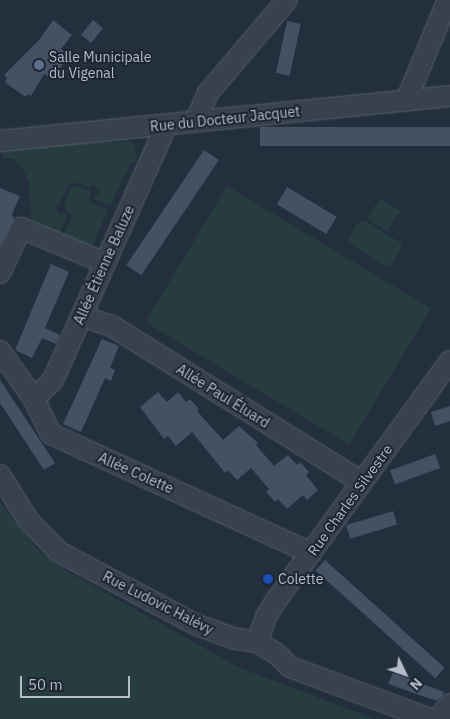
<!DOCTYPE html>
<html>
<head>
<meta charset="utf-8">
<style>
	body { margin:0 }
	#map { position:relative; width:450px; height:719px; overflow:hidden; background:#242f3e; font-family:"IBM Plex Sans",sans-serif }
	div>[style] { position:absolute }
	[style*='--x'] { left:calc(var(--x)*1px); top:calc(var(--y)*1px); width:calc(var(--w)*1px); rotate:calc(var(--a)*1deg) }
	.green>* { inset:0; background:#263c3f; transform-origin:0 0 }
	.building>* { inset:0; background:#455162; transform-origin:0 0 }
	.roads { filter:drop-shadow(0 0 1px #565f6c) drop-shadow(0 0 1px #565f6c) }
	.minor>* { height:20px; margin:-10px; padding:0 10px; transform-origin:10px; border-radius:10px; background:#38414e }
	.dots>* { width:14px; height:14px; translate:-50% -50%; box-sizing:border-box; border:2px solid #1d2633; border-radius:50% }
	span { translate:-50% -50%; white-space:nowrap; text-align:center; line-height:1.15; -webkit-text-stroke:4px #1d2633; paint-order:stroke }
	.poi-label { font-size:14px; color:#b4bcc9 }
	.left { translate:0 -50%; text-align:left }
	.street-label { font-size:14px; color:#b4bcc9 }
	.north { position:absolute; left:380px; top:649px; width:50px; height:50px; -webkit-text-stroke:4px #1d2633; paint-order:stroke; rotate:132deg; font-size:14px; font-weight:700; line-height:20px; text-align:center; color:#b4bcc9 }
	.north::after { content:''; display:block; margin:auto; width:18px; height:22px; background:#b4bcc9; clip-path:polygon(50% 0,100% 100%,50% 72%,0 100%) }
	.scale { position:absolute; left:20px; top:676px; width:110px; height:22px; box-sizing:border-box; border:2px solid #b4bcc9; border-top:0; padding-left:6px; font-size:15px; line-height:18px; white-space:nowrap; color:#b4bcc9; -webkit-text-stroke:4px #1d2633; paint-order:stroke }
</style>
</head>
<body>
<div id="map">
	<div class="green">
		<div style="clip-path:polygon(132px 142px,135px 146px,137px 164px,131px 162px,110px 206px,93px 199px,99px 192px,94px 185px,89px 188px,78px 183px,69px 184px,60px 203px,56px 207px,58px 213px,64px 213px,67px 216px,59px 234px,35px 223px,31px 219px,29px 183px,23px 169px,14px 159px,2px 157px,0 149px,65px 143px)"></div>
		<div style="clip-path:polygon(76px 186px,90px 191px,91px 196px,89px 201px,108px 210px,91px 248px,63px 235px,72px 216px,67px 211px,65px 203px,71px 188px)"></div>
		<div style="left:227px;top:186px;width:238px;height:159px;rotate:31deg"></div>
		<div style="left:380px;top:198px;width:24px;height:24px;rotate:33deg"></div>
		<div style="clip-path:polygon(363px 220px,401px 243px,401px 249px,392px 264px,386px 267px,349px 243px,348px 239px,357px 224px)"></div>
		<div style="clip-path:polygon(0 502px,36px 548px,63px 569px,238px 667px,374px 719px,0 719px)"></div>
	</div>
	<div class="building">
		<div style="clip-path:polygon(53px 20px,72px 35px,61px 49px,70px 55px,52px 79px,44px 74px,31px 96px,28px 94px,26px 97px,7px 84px,5px 81px,7px 78px,4px 75px,40px 39px)"></div>
		<div style="left:93px;top:20px;width:13px;height:19px;rotate:39deg"></div>
		<div style="left:287px;top:21px;width:14px;height:53px;rotate:12deg"></div>
		<div style="left:450px;top:127px;width:19px;height:190px;rotate:90deg"></div>
		<div style="left:204px;top:150px;width:18px;height:139px;rotate:34deg"></div>
		<div style="left:287px;top:187px;width:58px;height:20px;rotate:31deg"></div>
		<div style="clip-path:polygon(0 188px,20px 196px,12px 214px,14px 219px,0 245px)"></div>
		<div style="clip-path:polygon(51px 264px,69px 272px,45px 328px,60px 335px,56px 344px,42px 338px,32px 358px,15px 350px)"></div>
		<div style="clip-path:polygon(102px 339px,119px 346px,110px 368px,115px 370px,111px 381px,105px 378px,81px 432px,63px 424px)"></div>
		<div style="clip-path:polygon(0 380px,55px 463px,44px 470px,0 403px)"></div>
		<div style="clip-path:polygon(158px 392px,167px 402px,178px 392px,186px 402px,190px 399px,199px 409px,197px 411px,223px 440px,239px 426px,258px 443px,256px 445px,274px 466px,288px 455px,297px 465px,300px 462px,309px 472px,306px 475px,318px 490px,307px 500px,303px 495px,287px 509px,278px 499px,275px 502px,266px 492px,269px 489px,251px 468px,237px 480px,228px 470px,225px 473px,192px 432px,176px 446px,168px 436px,164px 439px,140px 407px)"></div>
		<div style="clip-path:polygon(450px 406px,450px 421px,435px 426px,431px 412px)"></div>
		<div style="left:435px;top:454px;width:15px;height:48px;rotate:70deg"></div>
		<div style="left:393px;top:511px;width:14px;height:49px;rotate:73deg"></div>
		<div style="left:325px;top:560px;width:161px;height:14px;rotate:42deg"></div>
		<div style="clip-path:polygon(393px 673px,444px 692px,443px 695px,437px 701px,388px 684px)"></div>
	</div>
	<div class="roads">
		<div class="minor">
			<div style="--x:406;--y:101;--w:109;--a:-67.4"></div>
			<div style="--x:196;--y:120;--w:30;--a:-66"></div>
			<div style="--x:208;--y:93;--w:122;--a:-49.7"></div>
			<div style="--x:0;--y:141;--w:452;--a:-5.7"></div>
			<div style="--x:0;--y:273;--w:50;--a:-65"></div>
			<div style="--x:21;--y:228;--w:91;--a:22.6"></div>
			<div style="--x:81;--y:316;--w:33;--a:18"></div>
			<div style="--x:112;--y:326;--w:295;--a:32"></div>
			<div style="--x:0;--y:351;--w:59;--a:54.7"></div>
			<div style="--x:34;--y:399;--w:39;--a:64"></div>
			<div style="--x:51;--y:434;--w:286;--a:24.6"></div>
			<div style="--x:34;--y:399;--w:27;--a:-45"></div>
			<div style="--x:53;--y:380;--w:278;--a:-66"></div>
			<div style="--x:0;--y:475;--w:53;--a:58.1"></div>
			<div style="--x:28;--y:520;--w:45;--a:45.9"></div>
			<div style="--x:59;--y:552;--w:156;--a:27.9"></div>
			<div style="--x:197;--y:625;--w:37;--a:20"></div>
			<div style="--x:232;--y:638;--w:25;--a:9"></div>
			<div style="--x:257;--y:642;--w:23;--a:31"></div>
			<div style="--x:277;--y:654;--w:18;--a:45"></div>
			<div style="--x:290;--y:667;--w:149;--a:20.4"></div>
			<div style="--x:257;--y:642;--w:27;--a:-70"></div>
			<div style="--x:266;--y:617;--w:21;--a:-59"></div>
			<div style="--x:277;--y:599;--w:294;--a:-54"></div>
			<div style="--x:438;--y:719;--w:19;--a:-51"></div>
		</div>
	</div>
	<div class="dots">
		<div style="left:39px;top:65px;background:#5c6f8a"></div>
		<div style="left:268px;top:579px;background:#1a4fb4"></div>
	</div>
	<div class="poi-label">
		<span class="left" style="left:49px;top:65px">Salle Municipale<br>du Vigenal</span>
		<span class="left" style="left:278px;top:579px">Colette</span>
	</div>
	<div class="street-label">
		<span style="left:225px;top:119px;rotate:-6deg">Rue du Docteur Jacquet</span>
		<span style="left:104px;top:265px;rotate:-66deg">Allée Étienne Baluze</span>
		<span style="left:223px;top:396px;rotate:32deg">Allée Paul Éluard</span>
		<span style="left:136px;top:473px;rotate:24deg">Allée Colette</span>
		<span style="left:350px;top:500px;rotate:-54deg">Rue Charles Silvestre</span>
		<span style="left:158px;top:603px;rotate:27deg">Rue Ludovic Halévy</span>
	</div>
	<div class="north">N</div>
	<div class="scale">50 m</div>
</div>
</body>
</html>
